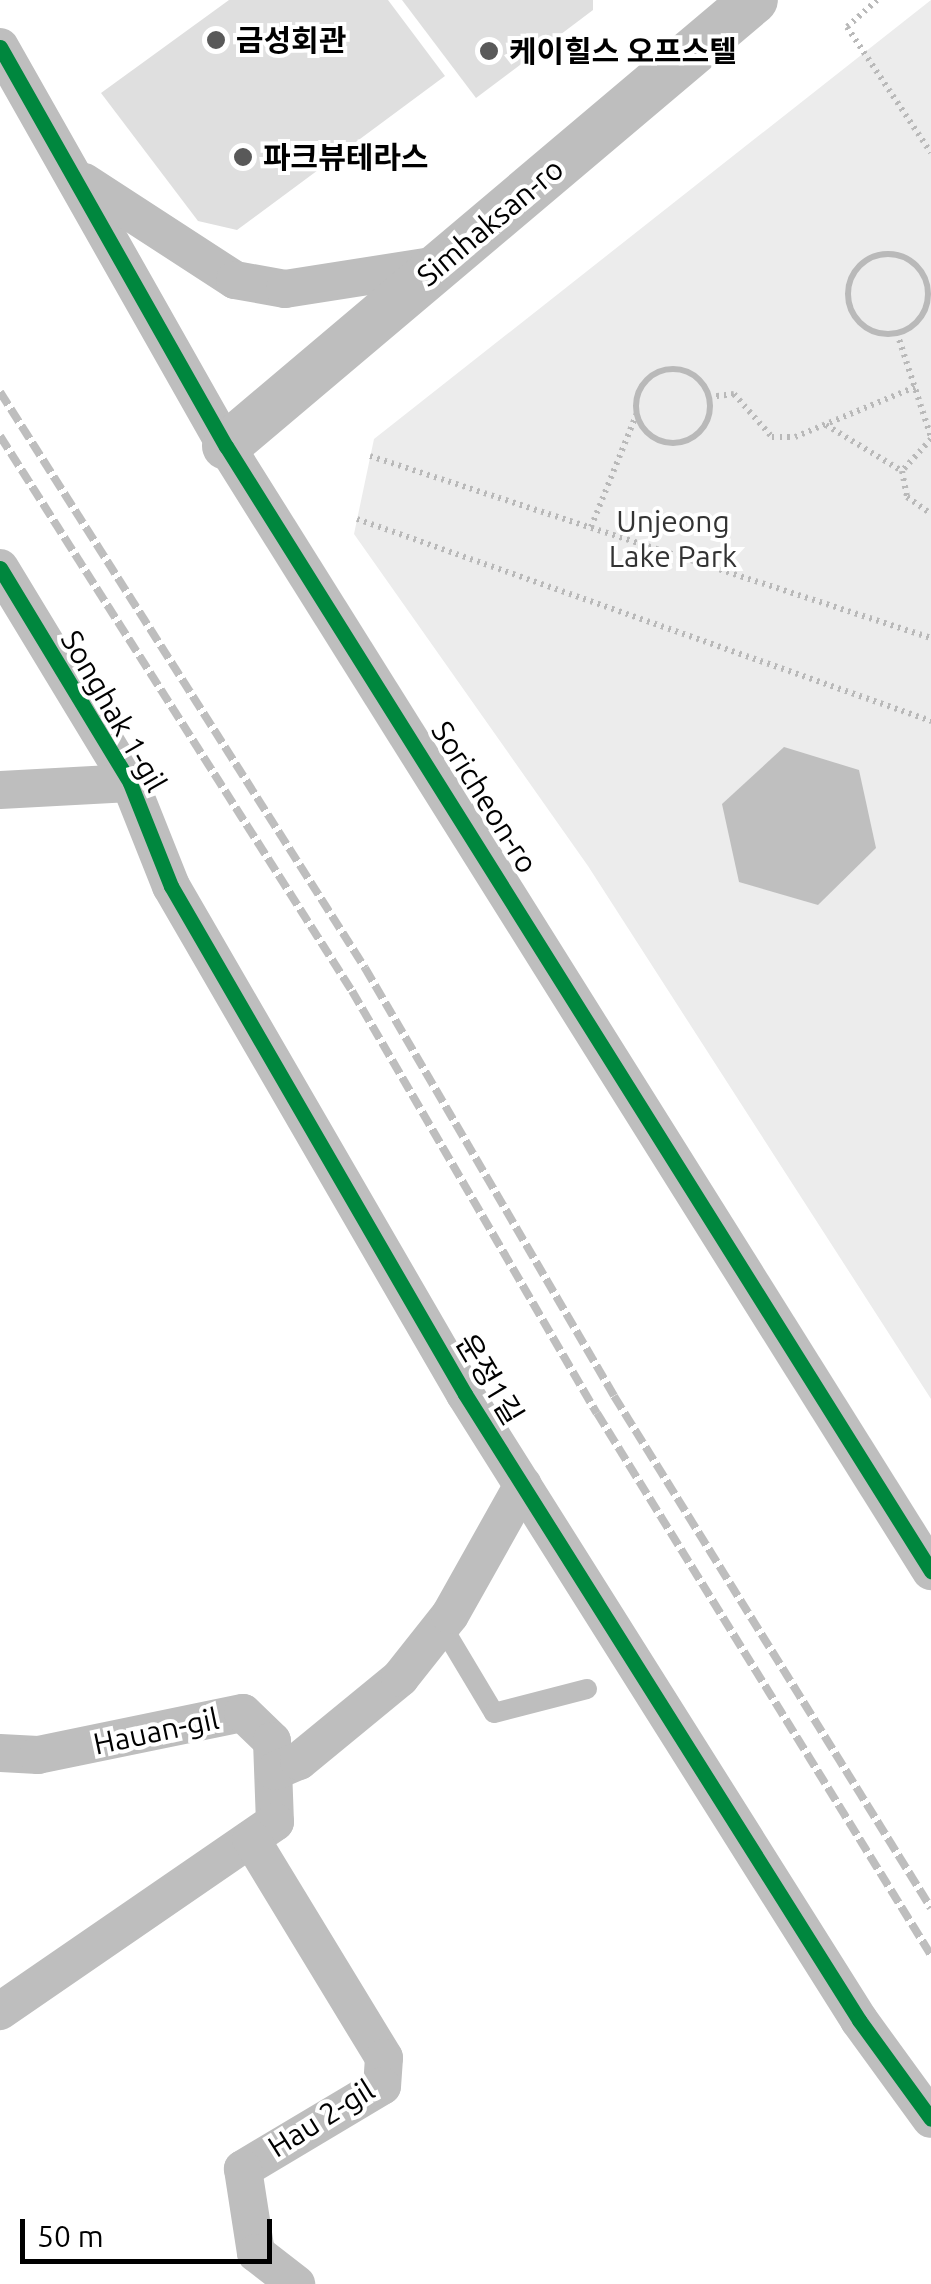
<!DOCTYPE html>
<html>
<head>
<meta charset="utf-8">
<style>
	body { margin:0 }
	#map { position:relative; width:931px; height:2284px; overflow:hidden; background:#fff; font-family:Ubuntu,"Noto Sans KR",sans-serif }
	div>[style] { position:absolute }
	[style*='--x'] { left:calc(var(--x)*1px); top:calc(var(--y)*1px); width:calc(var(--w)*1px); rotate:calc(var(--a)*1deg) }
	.green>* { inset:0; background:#ececec }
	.water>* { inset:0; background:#bfbfbf }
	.building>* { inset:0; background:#dfdfdf }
	.path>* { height:6px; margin-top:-3px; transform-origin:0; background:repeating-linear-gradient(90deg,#b9b9b9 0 2.5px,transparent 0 7.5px) }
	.path>.ring { margin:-3px; padding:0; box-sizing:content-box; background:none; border:6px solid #b9b9b9; border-radius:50% }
	.service>* { height:20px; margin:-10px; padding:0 10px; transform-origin:10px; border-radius:10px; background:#bebebe }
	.minor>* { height:38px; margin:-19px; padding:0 19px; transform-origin:19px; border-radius:19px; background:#bebebe }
	.tertiary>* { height:48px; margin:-24px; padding:0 24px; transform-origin:24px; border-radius:24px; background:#bebebe }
	.rail>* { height:8px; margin-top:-4px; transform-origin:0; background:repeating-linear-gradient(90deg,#bebebe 0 15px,transparent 0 20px) }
	.cycleway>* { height:15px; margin:-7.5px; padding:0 7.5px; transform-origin:7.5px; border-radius:7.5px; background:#00873e }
	.dots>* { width:28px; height:28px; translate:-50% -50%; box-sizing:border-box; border:5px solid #fff; border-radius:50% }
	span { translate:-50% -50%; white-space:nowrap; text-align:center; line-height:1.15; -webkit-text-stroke:8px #fff; paint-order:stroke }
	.poi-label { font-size:30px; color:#000; font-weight:700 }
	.left { translate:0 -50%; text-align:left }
	.street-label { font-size:30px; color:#000 }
	.park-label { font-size:30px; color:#333 }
	.scale { position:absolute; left:20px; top:2219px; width:252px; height:45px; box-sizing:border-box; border:5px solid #000; border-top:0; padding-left:12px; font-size:30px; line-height:35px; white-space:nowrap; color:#000; -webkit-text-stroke:8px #fff; paint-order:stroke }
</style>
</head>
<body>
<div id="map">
	<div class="green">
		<div style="clip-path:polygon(931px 0,931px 1399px,588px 866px,354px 534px,374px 439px)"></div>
	</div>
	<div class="water">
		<div style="clip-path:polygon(784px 747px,859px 770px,876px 848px,818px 905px,739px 882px,722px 804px)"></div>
	</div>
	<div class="building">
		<div style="clip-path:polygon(229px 0,388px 0,445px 76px,237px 230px,198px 221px,101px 93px)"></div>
		<div style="clip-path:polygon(402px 0,593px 0,593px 10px,476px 98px)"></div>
	</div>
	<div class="path">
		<div style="--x:877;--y:0;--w:40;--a:138"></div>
		<div style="--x:847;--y:27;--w:151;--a:56.3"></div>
		<div class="ring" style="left:848px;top:254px;width:74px;height:74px"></div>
		<div style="--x:897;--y:333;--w:109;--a:71.9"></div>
		<div class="ring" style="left:636px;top:369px;width:68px;height:68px"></div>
		<div style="--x:709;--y:397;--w:25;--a:-7"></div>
		<div style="--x:734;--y:394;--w:57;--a:48.5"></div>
		<div style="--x:772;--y:437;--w:23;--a:0"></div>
		<div style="--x:795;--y:437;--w:130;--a:-22.6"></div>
		<div style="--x:826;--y:425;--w:89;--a:31.2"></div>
		<div style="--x:931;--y:439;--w:43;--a:132.2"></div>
		<div style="--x:902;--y:471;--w:26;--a:79"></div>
		<div style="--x:907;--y:497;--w:29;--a:35"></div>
		<div style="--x:370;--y:456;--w:590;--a:17.97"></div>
		<div style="--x:357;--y:519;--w:609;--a:19.39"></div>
		<div style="--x:591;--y:527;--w:123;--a:-68"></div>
	</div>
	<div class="service">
		<div style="--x:442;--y:1626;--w:101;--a:59.1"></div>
		<div style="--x:494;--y:1713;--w:96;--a:-14.5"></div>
	</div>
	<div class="minor">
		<div style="--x:0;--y:47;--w:459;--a:60.5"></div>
		<div style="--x:226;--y:446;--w:1328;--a:57.93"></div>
		<div style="--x:84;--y:182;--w:180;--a:33"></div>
		<div style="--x:235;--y:280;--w:51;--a:10.2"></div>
		<div style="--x:285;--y:289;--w:155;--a:-8.9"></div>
		<div style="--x:0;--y:568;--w:251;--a:58.8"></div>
		<div style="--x:130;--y:783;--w:111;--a:68.3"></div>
		<div style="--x:171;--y:886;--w:587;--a:59.94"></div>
		<div style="--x:465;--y:1394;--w:740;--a:57.81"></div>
		<div style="--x:859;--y:2020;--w:122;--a:54"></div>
		<div style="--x:0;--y:790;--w:130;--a:-3.1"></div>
		<div style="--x:0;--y:1753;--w:38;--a:3"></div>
		<div style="--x:38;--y:1755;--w:209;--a:-11.6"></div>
		<div style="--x:243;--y:1713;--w:40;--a:44"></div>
		<div style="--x:272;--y:1741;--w:81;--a:87.9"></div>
		<div style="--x:275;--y:1822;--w:334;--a:145.5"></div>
		<div style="--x:275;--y:1771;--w:26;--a:-23"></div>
		<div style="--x:299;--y:1761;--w:131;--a:-39.4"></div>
		<div style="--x:400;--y:1678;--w:80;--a:-51.6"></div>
		<div style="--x:450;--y:1615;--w:149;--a:-60.7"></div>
		<div style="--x:251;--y:1839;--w:256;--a:58.7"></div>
		<div style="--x:384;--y:2058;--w:28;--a:94"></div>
		<div style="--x:382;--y:2086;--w:162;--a:149.2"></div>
		<div style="--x:243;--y:2169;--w:85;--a:81.2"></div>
		<div style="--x:256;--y:2253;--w:51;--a:37.8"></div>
	</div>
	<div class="tertiary">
		<div style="--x:226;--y:446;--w:691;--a:-40.19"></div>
	</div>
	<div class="rail">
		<div style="--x:0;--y:392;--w:682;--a:57.64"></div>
		<div style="--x:365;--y:968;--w:495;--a:59.8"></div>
		<div style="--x:614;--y:1396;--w:602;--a:58.24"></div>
		<div style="--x:0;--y:436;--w:657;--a:57.62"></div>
		<div style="--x:352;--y:991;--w:488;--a:59.9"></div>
		<div style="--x:597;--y:1413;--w:637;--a:58.36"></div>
	</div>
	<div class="cycleway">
		<div style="--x:0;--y:47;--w:459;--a:60.5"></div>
		<div style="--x:226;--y:446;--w:1328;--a:57.93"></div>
		<div style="--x:0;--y:568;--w:251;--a:58.8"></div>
		<div style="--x:130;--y:783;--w:111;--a:68.3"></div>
		<div style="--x:171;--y:886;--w:587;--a:59.94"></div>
		<div style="--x:465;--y:1394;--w:740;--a:57.81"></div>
		<div style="--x:859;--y:2020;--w:122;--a:54"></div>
	</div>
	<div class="dots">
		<div style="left:216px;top:40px;background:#595959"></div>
		<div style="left:489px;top:51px;background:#595959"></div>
		<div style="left:243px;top:157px;background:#595959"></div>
	</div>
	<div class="poi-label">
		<span class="left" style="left:236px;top:40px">금성회관</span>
		<span class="left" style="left:509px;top:51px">케이힐스 오프스텔</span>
		<span class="left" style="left:263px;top:157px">파크뷰테라스</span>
	</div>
	<div class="street-label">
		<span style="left:490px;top:222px;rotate:-40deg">Simhaksan-ro</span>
		<span style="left:114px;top:711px;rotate:60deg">Songhak 1-gil</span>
		<span style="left:485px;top:797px;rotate:58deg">Soricheon-ro</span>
		<span style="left:490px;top:1379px;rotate:59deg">운정1길</span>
		<span style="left:156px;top:1731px;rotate:-12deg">Hauan-gil</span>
		<span style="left:321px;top:2118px;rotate:-32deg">Hau 2-gil</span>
	</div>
	<div class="park-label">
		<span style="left:673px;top:538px">Unjeong<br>Lake Park</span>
	</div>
	<div class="scale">50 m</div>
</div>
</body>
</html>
